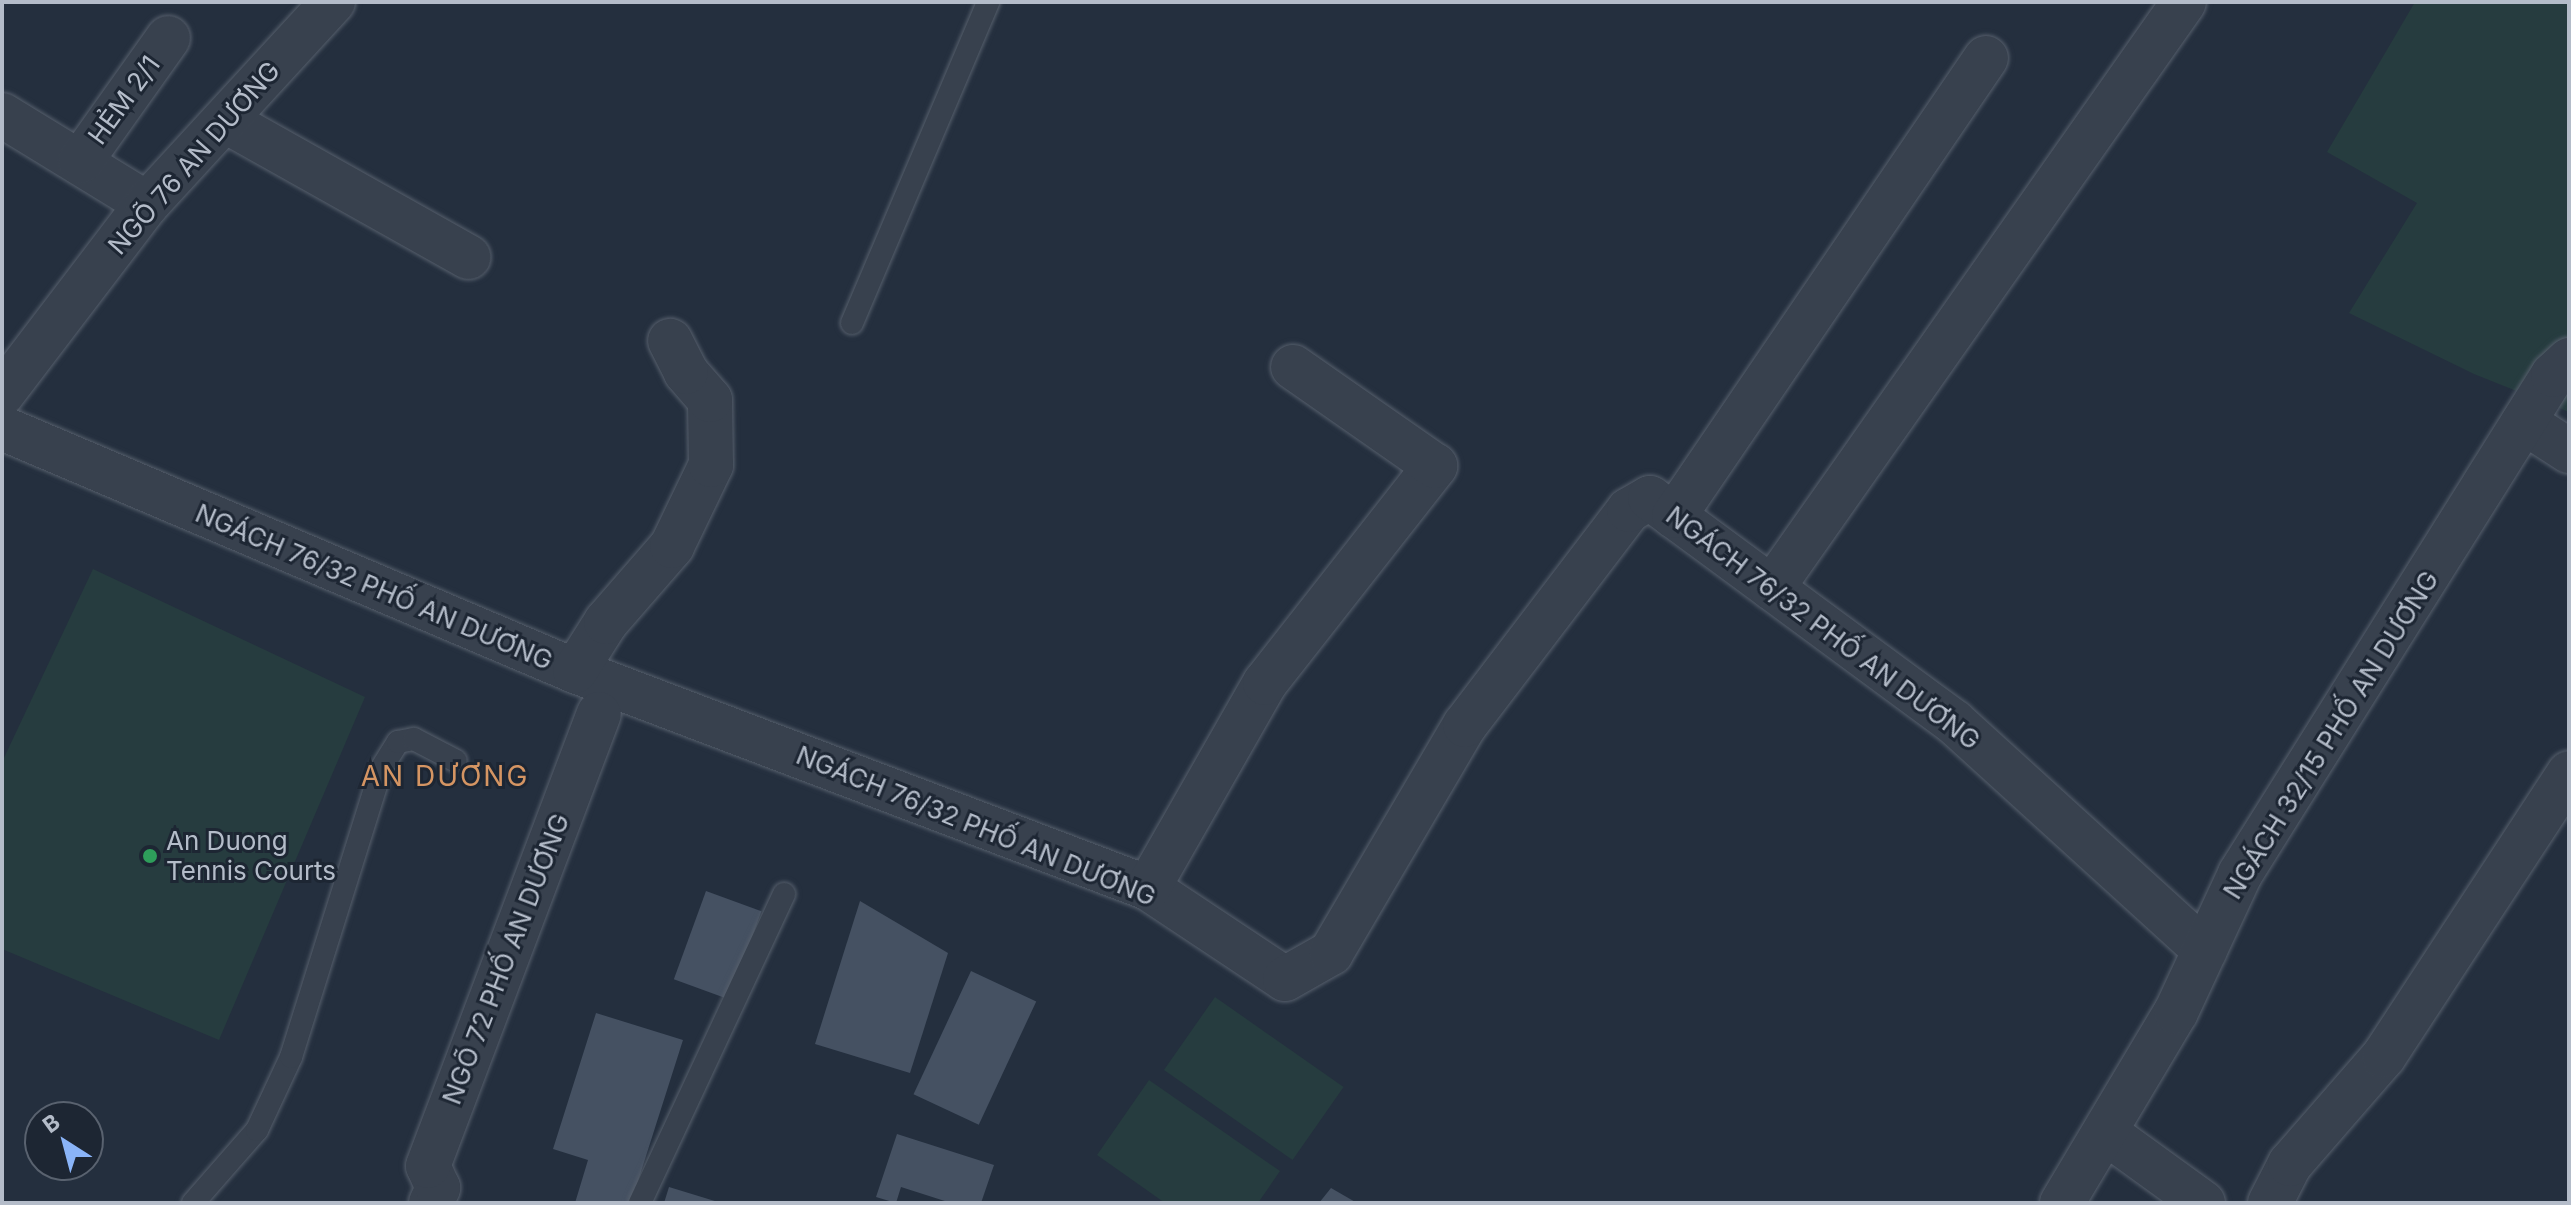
<!DOCTYPE html>
<html>
<head>
<meta charset="utf-8">
<style>
	body { margin:0 }
	#map { position:relative; width:2571px; height:1205px; overflow:hidden; background:#242f3e; font-family:Inter,sans-serif }
	div>[style] { position:absolute }
	[style*='--x'] { left:calc(var(--x)*1px); top:calc(var(--y)*1px); width:calc(var(--w)*1px); rotate:calc(var(--a)*1deg) }
	.green>* { inset:0; background:#263c3f; transform-origin:0 0 }
	.building>* { inset:0; background:#455162; transform-origin:0 0 }
	.roads { filter:drop-shadow(0 0 2px #565f6c) drop-shadow(0 0 2px #565f6c) }
	.lane>* { height:22px; margin:-11px; padding:0 11px; transform-origin:11px; border-radius:11px; background:#38414e }
	.street>* { height:44px; margin:-22px; padding:0 22px; transform-origin:22px; border-radius:22px; background:#38414e }
	.dots>* { width:22px; height:22px; translate:-50% -50%; box-sizing:border-box; border:4px solid #1d2633; border-radius:50% }
	span { translate:-50% -50%; white-space:nowrap; text-align:center; line-height:1.15; -webkit-text-stroke:6px #1d2633; paint-order:stroke }
	.street-label { font-size:26px; color:#b4bcc9 }
	.poi-label { font-size:26px; color:#b4bcc9 }
	.left { translate:0 -50%; text-align:left }
	.neighbourhood-label { font-size:28px; color:#d59563; letter-spacing:2px }
	.frame { position:absolute; inset:0; border:4px solid #b4bcc9; pointer-events:none }
	.north { position:absolute; left:24px; top:1101px; width:80px; height:80px; box-sizing:border-box; background:#1d2633; border:2px solid #59626f; border-radius:50%; rotate:324deg; font-size:22px; font-weight:700; line-height:32px; text-align:center; color:#b4bcc9 }
	.north::after { content:''; display:block; margin:auto; width:28px; height:36px; background:#8ab4f8; clip-path:polygon(50% 0,100% 100%,50% 72%,0 100%) }
</style>
</head>
<body>
<div id="map">
	<div class="green">
		<div style="clip-path:polygon(2415px 2px,2569px 2px,2569px 412px,2474px 374px,2349px 313px,2417px 203px,2327px 152px)"></div>
		<div style="clip-path:polygon(93px 569px,365px 697px,219px 1040px,2px 949px,2px 762px)"></div>
		<div style="left:1215px;top:997px;width:157px;height:89px;rotate:35deg"></div>
		<div style="clip-path:polygon(1149px 1080px,1280px 1171px,1258px 1203px,1165px 1203px,1097px 1155px)"></div>
	</div>
	<div class="building">
		<div style="left:706px;top:891px;width:59px;height:94px;rotate:20deg"></div>
		<div style="clip-path:polygon(860px 901px,948px 953px,910px 1073px,815px 1044px)"></div>
		<div style="left:971px;top:971px;width:72px;height:136px;rotate:25deg"></div>
		<div style="clip-path:polygon(596px 1013px,683px 1040px,631px 1203px,575px 1203px,588px 1160px,553px 1149px)"></div>
		<div style="clip-path:polygon(897px 1134px,994px 1165px,981px 1203px,951px 1203px,901px 1187px,896px 1203px,876px 1197px)"></div>
		<div style="clip-path:polygon(669px 1187px,718px 1202px,717px 1203px,664px 1203px)"></div>
		<div style="clip-path:polygon(1331px 1188px,1357px 1203px,1319px 1203px)"></div>
	</div>
	<div class="roads">
		<div class="lane">
			<div style="--x:852;--y:323;--w:349;--a:-67"></div>
			<div style="--x:193;--y:1203;--w:97;--a:-48.8"></div>
			<div style="--x:257;--y:1130;--w:81;--a:-65"></div>
			<div style="--x:291;--y:1057;--w:302;--a:-72.6"></div>
			<div style="--x:381;--y:769;--w:32;--a:-58"></div>
			<div style="--x:398;--y:742;--w:16;--a:-11"></div>
			<div style="--x:414;--y:739;--w:47;--a:27.6"></div>
			<div style="--x:640;--y:1203;--w:341;--a:-65"></div>
		</div>
		<div class="street">
			<div style="--x:2;--y:115;--w:170;--a:31.5"></div>
			<div style="--x:226;--y:121;--w:278;--a:29.3"></div>
			<div style="--x:80;--y:162;--w:152;--a:-54.6"></div>
			<div style="--x:2;--y:394;--w:239;--a:-52.7"></div>
			<div style="--x:147;--y:204;--w:275;--a:-47.4"></div>
			<div style="--x:2524;--y:422;--w:54;--a:32.8"></div>
			<div style="--x:2;--y:428;--w:622;--a:22.98"></div>
			<div style="--x:575;--y:671;--w:613;--a:20.74"></div>
			<div style="--x:1148;--y:888;--w:164;--a:33.6"></div>
			<div style="--x:1285;--y:979;--w:53;--a:-29.5"></div>
			<div style="--x:1331;--y:953;--w:264;--a:-59.6"></div>
			<div style="--x:1465;--y:725;--w:270;--a:-52.7"></div>
			<div style="--x:1629;--y:510;--w:24;--a:-30"></div>
			<div style="--x:1650;--y:498;--w:378;--a:36.4"></div>
			<div style="--x:1954;--y:722;--w:339;--a:42.3"></div>
			<div style="--x:1674;--y:516;--w:554;--a:-55.74"></div>
			<div style="--x:1772;--y:588;--w:716;--a:-54.89"></div>
			<div style="--x:575;--y:671;--w:58;--a:-57.7"></div>
			<div style="--x:606;--y:622;--w:101;--a:-49"></div>
			<div style="--x:672;--y:546;--w:90;--a:-64.3"></div>
			<div style="--x:711;--y:465;--w:65;--a:-90.9"></div>
			<div style="--x:710;--y:400;--w:37;--a:-131"></div>
			<div style="--x:686;--y:372;--w:35;--a:-117"></div>
			<div style="--x:1148;--y:888;--w:236;--a:-60.3"></div>
			<div style="--x:1265;--y:683;--w:276;--a:-51.9"></div>
			<div style="--x:1435;--y:466;--w:173;--a:-145.1"></div>
			<div style="--x:2105;--y:1132;--w:121;--a:35.9"></div>
			<div style="--x:431;--y:1203;--w:17;--a:-65"></div>
			<div style="--x:438;--y:1188;--w:24;--a:-114"></div>
			<div style="--x:428;--y:1166;--w:483;--a:-69.3"></div>
			<div style="--x:2062;--y:1203;--w:222;--a:-59.2"></div>
			<div style="--x:2176;--y:1012;--w:152;--a:-65.1"></div>
			<div style="--x:2240;--y:874;--w:589;--a:-57.9"></div>
			<div style="--x:2553;--y:375;--w:22;--a:-43"></div>
			<div style="--x:2270;--y:1203;--w:44;--a:-62.9"></div>
			<div style="--x:2290;--y:1164;--w:143;--a:-49"></div>
			<div style="--x:2384;--y:1056;--w:338;--a:-56.8"></div>
		</div>
	</div>
	<div class="dots">
		<div style="left:150px;top:856px;background:#2e9e5b"></div>
	</div>
	<div class="street-label">
		<span style="left:124px;top:100px;rotate:-54deg">HẺM 2/1</span>
		<span style="left:194px;top:158px;rotate:-49deg">NGÕ 76 AN DƯƠNG</span>
		<span style="left:374px;top:587px;rotate:23deg">NGÁCH 76/32 PHỐ AN DƯƠNG</span>
		<span style="left:1823px;top:628px;rotate:37deg">NGÁCH 76/32 PHỐ AN DƯƠNG</span>
		<span style="left:2331px;top:735px;rotate:-58deg">NGÁCH 32/15 PHỐ AN DƯƠNG</span>
		<span style="left:976px;top:826px;rotate:22deg">NGÁCH 76/32 PHỐ AN DƯƠNG</span>
		<span style="left:506px;top:959px;rotate:-69deg">NGÕ 72 PHỐ AN DƯƠNG</span>
	</div>
	<div class="poi-label">
		<span class="left" style="left:166px;top:856px">An Duong<br>Tennis Courts</span>
	</div>
	<div class="neighbourhood-label">
		<span style="left:445px;top:776px">AN DƯƠNG</span>
	</div>
	<div class="frame"></div>
	<div class="north">B</div>
</div>
</body>
</html>
